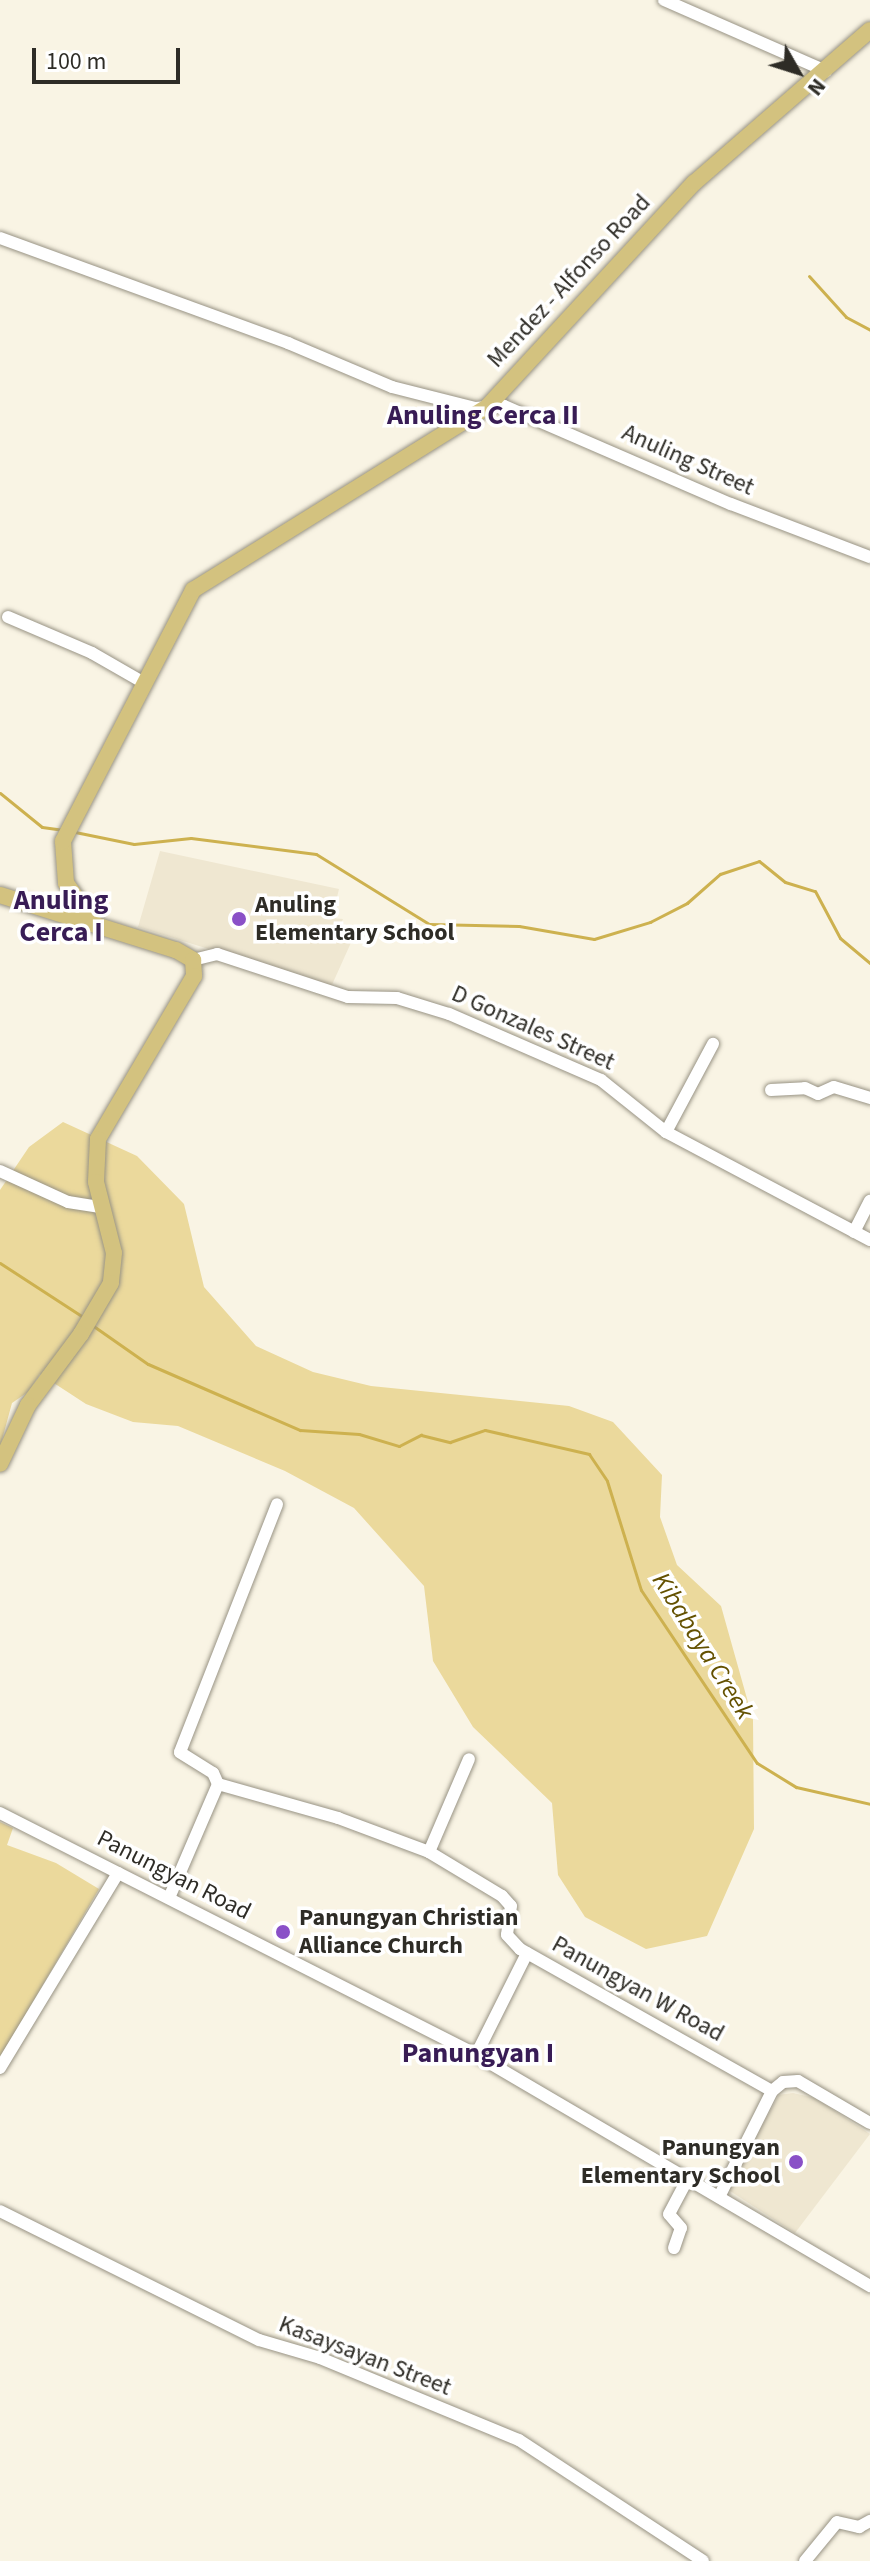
<!DOCTYPE html>
<html>
<head>
<meta charset="utf-8">
<style>
	body { margin:0 }
	#map { position:relative; width:870px; height:2561px; overflow:hidden; background:#f9f4e4; font-family:"Source Sans 3",sans-serif }
	div>[style] { position:absolute }
	[style*='--x'] { left:calc(var(--x)*1px); top:calc(var(--y)*1px); width:calc(var(--w)*1px); rotate:calc(var(--a)*1deg) }
	.built>* { inset:0; background:#efe7d1 }
	.green>* { inset:0; background:#ebd99c }
	.stream>* { height:3px; margin:-1.5px; padding:0 1.5px; transform-origin:1.5px; border-radius:1.5px; background:#cdb14f }
	.roads { filter:drop-shadow(0 0 2px #989384) drop-shadow(0 0 2px #989384) }
	.minor>* { height:12px; margin:-6px; padding:0 6px; transform-origin:6px; border-radius:6px; background:#fff }
	.major>* { height:16px; margin:-8px; padding:0 8px; transform-origin:8px; border-radius:8px; background:#d3c27f }
	.dots>* { width:22px; height:22px; translate:-50% -50%; box-sizing:border-box; border:4px solid #fff; border-radius:50% }
	span { translate:-50% -50%; white-space:nowrap; text-align:center; line-height:1.15; -webkit-text-stroke:7px #fff; paint-order:stroke }
	.street-label { font-size:24px; color:#2e2c26 }
	.poi-label { font-size:24px; color:#2e2c26; font-weight:700 }
	.left { translate:0 -50%; text-align:left }
	.right { translate:-100% -50%; text-align:right }
	.water-label { font-size:26px; color:#645100; font-style:italic }
	.quarter-label { font-size:28px; color:#381c55; font-weight:700 }
	.north { position:absolute; left:758px; top:32px; width:80px; height:80px; -webkit-text-stroke:6px #fff; paint-order:stroke; rotate:129deg; font-size:22px; font-weight:700; line-height:32px; text-align:center; color:#2e2c26 }
	.north::after { content:''; display:block; margin:auto; width:28px; height:36px; background:#2e2c26; clip-path:polygon(50% 0,100% 100%,50% 72%,0 100%) }
	.scale { position:absolute; left:32px; top:48px; width:148px; height:36px; box-sizing:border-box; border:4px solid #2e2c26; border-top:0; padding-left:10px; font-size:24px; line-height:28px; white-space:nowrap; color:#2e2c26; -webkit-text-stroke:6px #fff; paint-order:stroke }
</style>
</head>
<body>
<div id="map">
	<div class="built">
		<div style="clip-path:polygon(160px 851px,339px 889px,332px 918px,343px 919px,338px 930px,354px 936px,331px 987px,138px 927px)"></div>
		<div style="clip-path:polygon(793px 2093px,815px 2098px,870px 2134px,795px 2233px,727px 2189px,779px 2095px)"></div>
	</div>
	<div class="green">
		<div style="clip-path:polygon(63px 1122px,137px 1156px,184px 1204px,204px 1287px,256px 1346px,313px 1372px,371px 1386px,569px 1406px,613px 1422px,662px 1475px,660px 1517px,677px 1565px,721px 1606px,753px 1720px,754px 1829px,707px 1936px,646px 1949px,585px 1917px,558px 1875px,552px 1803px,473px 1727px,433px 1661px,424px 1586px,354px 1508px,285px 1471px,178px 1426px,133px 1422px,86px 1404px,40px 1374px,28px 1392px,12px 1403px,0 1447px,0 1190px,29px 1147px)"></div>
		<div style="clip-path:polygon(0 1822px,13px 1828px,7px 1845px,56px 1863px,99px 1889px,0 2058px)"></div>
	</div>
	<div class="stream">
		<div style="--x:809;--y:276;--w:55;--a:47.9"></div>
		<div style="--x:846;--y:317;--w:27;--a:28"></div>
		<div style="--x:0;--y:793;--w:54;--a:39"></div>
		<div style="--x:42;--y:827;--w:22;--a:8"></div>
		<div style="--x:75;--y:832;--w:60;--a:11.5"></div>
		<div style="--x:134;--y:844;--w:57;--a:-6"></div>
		<div style="--x:191;--y:838;--w:126;--a:7.3"></div>
		<div style="--x:316;--y:854;--w:133;--a:31.8"></div>
		<div style="--x:429;--y:924;--w:90;--a:1.3"></div>
		<div style="--x:519;--y:926;--w:76;--a:9.8"></div>
		<div style="--x:594;--y:939;--w:59;--a:-16.9"></div>
		<div style="--x:650;--y:922;--w:42;--a:-27.2"></div>
		<div style="--x:687;--y:903;--w:44;--a:-41.3"></div>
		<div style="--x:720;--y:874;--w:41;--a:-18.4"></div>
		<div style="--x:759;--y:861;--w:33;--a:39"></div>
		<div style="--x:785;--y:882;--w:31;--a:17"></div>
		<div style="--x:815;--y:891;--w:53;--a:62"></div>
		<div style="--x:840;--y:938;--w:39;--a:40"></div>
		<div style="--x:0;--y:1263;--w:99;--a:33"></div>
		<div style="--x:92;--y:1325;--w:68;--a:34.9"></div>
		<div style="--x:148;--y:1364;--w:166;--a:23.5"></div>
		<div style="--x:300;--y:1430;--w:59;--a:3.9"></div>
		<div style="--x:359;--y:1434;--w:42;--a:16.7"></div>
		<div style="--x:399;--y:1446;--w:25;--a:-27"></div>
		<div style="--x:421;--y:1435;--w:30;--a:14"></div>
		<div style="--x:450;--y:1442;--w:37;--a:-19"></div>
		<div style="--x:485;--y:1430;--w:107;--a:13"></div>
		<div style="--x:589;--y:1454;--w:32;--a:56"></div>
		<div style="--x:607;--y:1481;--w:114;--a:72.7"></div>
		<div style="--x:641;--y:1590;--w:208;--a:56.2"></div>
		<div style="--x:757;--y:1763;--w:46;--a:31.6"></div>
		<div style="--x:796;--y:1787;--w:76;--a:12.9"></div>
	</div>
	<div class="roads">
		<div class="minor">
			<div style="--x:664;--y:0;--w:177;--a:23.7"></div>
			<div style="--x:0;--y:238;--w:307;--a:20"></div>
			<div style="--x:288;--y:343;--w:113;--a:22.9"></div>
			<div style="--x:392;--y:387;--w:86;--a:14.2"></div>
			<div style="--x:475;--y:408;--w:29;--a:-4"></div>
			<div style="--x:504;--y:406;--w:247;--a:23.4"></div>
			<div style="--x:731;--y:504;--w:149;--a:20.9"></div>
			<div style="--x:8;--y:617;--w:91;--a:23.2"></div>
			<div style="--x:92;--y:653;--w:62;--a:29.9"></div>
			<div style="--x:193;--y:960;--w:25;--a:-14"></div>
			<div style="--x:217;--y:954;--w:138;--a:18.2"></div>
			<div style="--x:348;--y:997;--w:49;--a:1.2"></div>
			<div style="--x:397;--y:998;--w:54;--a:17.1"></div>
			<div style="--x:449;--y:1014;--w:166;--a:23.5"></div>
			<div style="--x:601;--y:1080;--w:83;--a:38.7"></div>
			<div style="--x:666;--y:1132;--w:231;--a:27.9"></div>
			<div style="--x:771;--y:1090;--w:34;--a:-3"></div>
			<div style="--x:805;--y:1088;--w:14;--a:25"></div>
			<div style="--x:818;--y:1094;--w:17;--a:-24"></div>
			<div style="--x:834;--y:1087;--w:38;--a:17"></div>
			<div style="--x:666;--y:1132;--w:100;--a:-61.9"></div>
			<div style="--x:0;--y:1171;--w:75;--a:24.5"></div>
			<div style="--x:68;--y:1202;--w:36;--a:9"></div>
			<div style="--x:854;--y:1232;--w:35;--a:-63"></div>
			<div style="--x:218;--y:1784;--w:12;--a:-114"></div>
			<div style="--x:213;--y:1773;--w:39;--a:-148"></div>
			<div style="--x:180;--y:1752;--w:266;--a:-68.6"></div>
			<div style="--x:0;--y:1813;--w:528;--a:26.9"></div>
			<div style="--x:471;--y:2052;--w:463;--a:30.4"></div>
			<div style="--x:429;--y:1852;--w:101;--a:-66.7"></div>
			<div style="--x:169;--y:1898;--w:124;--a:-66.7"></div>
			<div style="--x:218;--y:1784;--w:125;--a:15.8"></div>
			<div style="--x:338;--y:1818;--w:97;--a:20.5"></div>
			<div style="--x:429;--y:1852;--w:85;--a:31.1"></div>
			<div style="--x:502;--y:1896;--w:13;--a:48"></div>
			<div style="--x:511;--y:1906;--w:29;--a:98"></div>
			<div style="--x:507;--y:1935;--w:19;--a:47"></div>
			<div style="--x:520;--y:1949;--w:289;--a:29.4"></div>
			<div style="--x:476;--y:2055;--w:114;--a:-63.4"></div>
			<div style="--x:0;--y:2068;--w:228;--a:-58.8"></div>
			<div style="--x:719;--y:2197;--w:119;--a:-63.4"></div>
			<div style="--x:772;--y:2091;--w:14;--a:-39"></div>
			<div style="--x:783;--y:2082;--w:15;--a:-4"></div>
			<div style="--x:798;--y:2081;--w:83;--a:30.3"></div>
			<div style="--x:0;--y:2211;--w:289;--a:26.5"></div>
			<div style="--x:259;--y:2340;--w:64;--a:16.4"></div>
			<div style="--x:320;--y:2358;--w:215;--a:22.4"></div>
			<div style="--x:519;--y:2440;--w:220;--a:33.3"></div>
			<div style="--x:674;--y:2248;--w:21;--a:-71"></div>
			<div style="--x:681;--y:2228;--w:18;--a:-131"></div>
			<div style="--x:669;--y:2214;--w:40;--a:-62"></div>
			<div style="--x:805;--y:2561;--w:50;--a:-50.6"></div>
			<div style="--x:837;--y:2522;--w:23;--a:13"></div>
			<div style="--x:859;--y:2527;--w:13;--a:-29"></div>
		</div>
		<div class="major">
			<div style="--x:0;--y:895;--w:184;--a:17.4"></div>
			<div style="--x:176;--y:950;--w:20;--a:30"></div>
			<div style="--x:193;--y:960;--w:16;--a:86"></div>
			<div style="--x:194;--y:976;--w:189;--a:120.5"></div>
			<div style="--x:98;--y:1139;--w:43;--a:92.7"></div>
			<div style="--x:96;--y:1182;--w:73;--a:75.8"></div>
			<div style="--x:114;--y:1253;--w:30;--a:96"></div>
			<div style="--x:111;--y:1283;--w:59;--a:120.5"></div>
			<div style="--x:81;--y:1334;--w:89;--a:126.7"></div>
			<div style="--x:28;--y:1405;--w:65;--a:115.4"></div>
			<div style="--x:94;--y:923;--w:49;--a:-125"></div>
			<div style="--x:66;--y:883;--w:42;--a:-94.1"></div>
			<div style="--x:63;--y:841;--w:283;--a:-62.6"></div>
			<div style="--x:193;--y:590;--w:346;--a:-31.9"></div>
			<div style="--x:487;--y:407;--w:305;--a:-47.3"></div>
			<div style="--x:694;--y:183;--w:233;--a:-41"></div>
		</div>
	</div>
	<div class="dots">
		<div style="left:239px;top:919px;background:#8a50c7"></div>
		<div style="left:283px;top:1932px;background:#8a50c7"></div>
		<div style="left:796px;top:2162px;background:#8a50c7"></div>
	</div>
	<div class="street-label">
		<span style="left:569px;top:281px;rotate:-47deg">Mendez - Alfonso Road</span>
		<span style="left:688px;top:460px;rotate:24deg">Anuling Street</span>
		<span style="left:533px;top:1028px;rotate:24deg">D Gonzales Street</span>
		<span style="left:174px;top:1875px;rotate:27deg">Panungyan Road</span>
		<span style="left:638px;top:1989px;rotate:29deg">Panungyan W Road</span>
		<span style="left:365px;top:2356px;rotate:21deg">Kasaysayan Street</span>
	</div>
	<div class="poi-label">
		<span class="left" style="left:255px;top:919px">Anuling<br>Elementary School</span>
		<span class="left" style="left:299px;top:1932px">Panungyan Christian<br>Alliance Church</span>
		<span class="right" style="left:780px;top:2162px">Panungyan<br>Elementary School</span>
	</div>
	<div class="water-label">
		<span style="left:703px;top:1646px;rotate:58deg">Kibabaya Creek</span>
	</div>
	<div class="quarter-label">
		<span style="left:483px;top:415px">Anuling Cerca II</span>
		<span style="left:61px;top:916px">Anuling<br>Cerca I</span>
		<span style="left:478px;top:2053px">Panungyan I</span>
	</div>
	<div class="north">N</div>
	<div class="scale">100 m</div>
</div>
</body>
</html>
